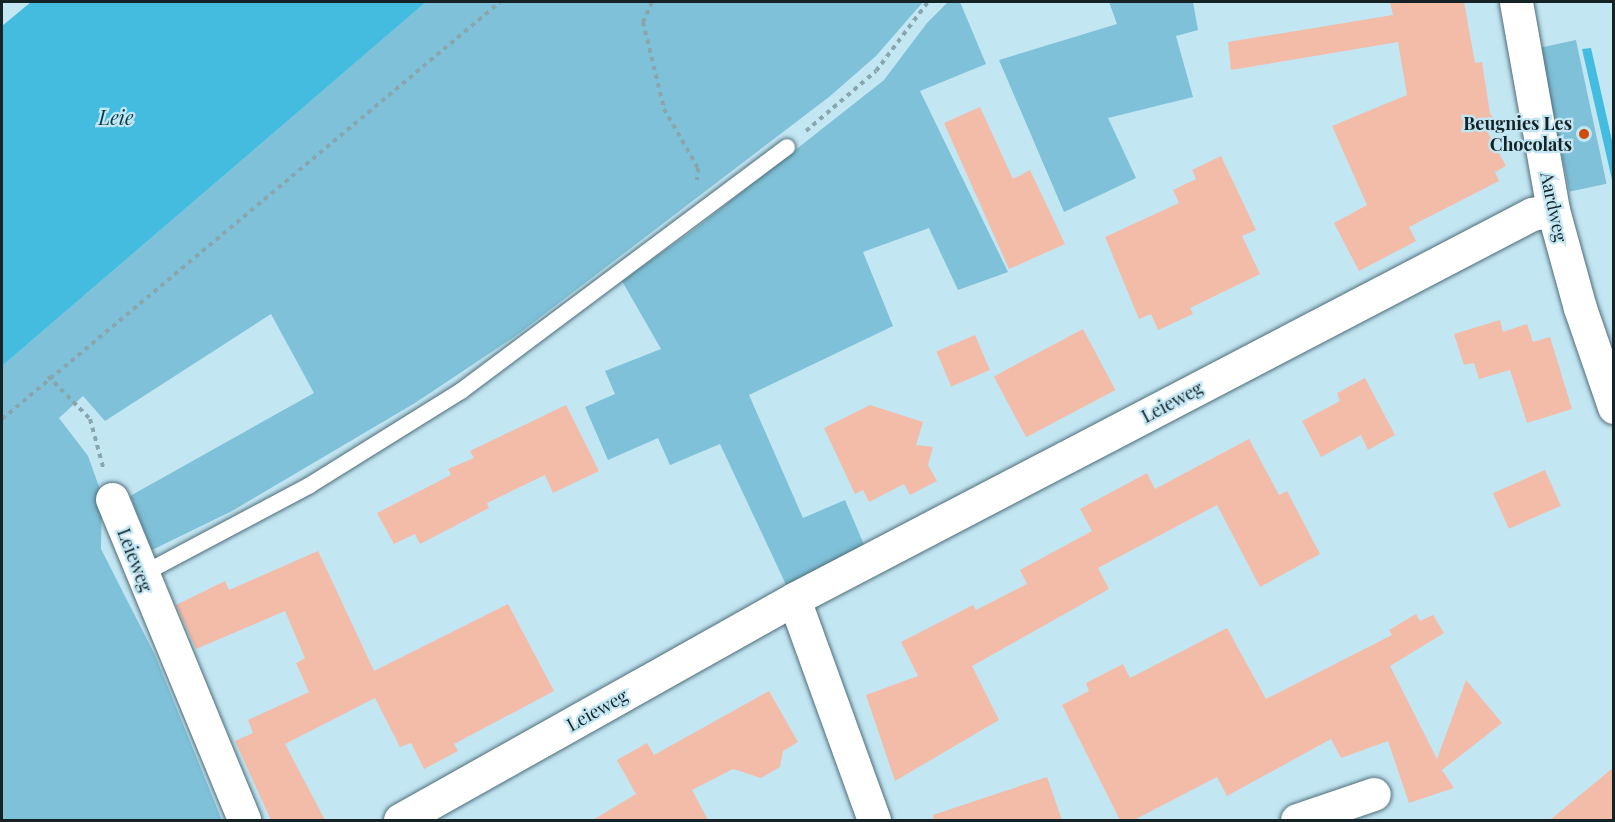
<!DOCTYPE html>
<html>
<head>
<meta charset="utf-8">
<style>
	body { margin:0 }
	#map { position:relative; width:1615px; height:822px; overflow:hidden; background:#c3e6f3; font-family:"Playfair Display",serif }
	div>[style] { position:absolute }
	[style*='--x'] { left:calc(var(--x)*1px); top:calc(var(--y)*1px); width:calc(var(--w)*1px); rotate:calc(var(--a)*1deg) }
	.green>* { inset:0; background:#7fc1d8; transform-origin:0 0 }
	.water>* { inset:0; background:#43bce0 }
	.building>* { inset:0; background:#f3bca9; transform-origin:0 0 }
	.path>* { height:4px; margin-top:-2px; transform-origin:0; background:repeating-linear-gradient(90deg,#89a5ae 0 4.5px,transparent 0 9px) }
	.roads { filter:drop-shadow(0 0 2px #4e6d78) drop-shadow(0 0 2px #4e6d78) }
	.service>* { height:16px; margin:-8px; padding:0 8px; transform-origin:8px; border-radius:8px; background:#fff }
	.minor>* { height:33px; margin:-16.5px; padding:0 16.5px; transform-origin:16.5px; border-radius:16.5px; background:#fff }
	.dots>* { width:16px; height:16px; translate:-50% -50%; box-sizing:border-box; border:3px solid #c3e6f3; border-radius:50% }
	span { translate:-50% -50%; white-space:nowrap; text-align:center; line-height:1.15; -webkit-text-stroke:4.5px #c3e6f3; paint-order:stroke }
	.poi-label { font-size:18px; color:#152327; font-weight:700 }
	.right { translate:-100% -50%; text-align:right }
	.street-label { font-size:18px; color:#152327 }
	.water-label { font-size:20px; color:#033b4a; font-style:italic }
	.frame { position:absolute; inset:0; border:3px solid #152327; pointer-events:none }
</style>
</head>
<body>
<div id="map">
	<div class="green">
		<div style="clip-path:polygon(426px 2px,923px 2px,876px 56px,829px 97px,517px 335px,415px 403px,232px 511px,152px 550px,130px 496px,314px 393px,271px 314px,105px 421px,83px 396px,59px 418px,88px 456px,102px 495px,101px 549px,155px 655px,222px 820px,2px 820px,2px 366px)"></div>
		<div style="clip-path:polygon(948px 2px,960px 2px,986px 64px,920px 91px,1008px 272px,958px 290px,929px 228px,863px 252px,893px 326px,749px 395px,803px 518px,845px 500px,865px 547px,788px 589px,720px 444px,670px 465px,658px 438px,608px 460px,585px 407px,615px 394px,605px 371px,661px 349px,622px 281px,695px 229px,884px 80px,927px 23px)"></div>
		<div style="clip-path:polygon(1109px 2px,1193px 2px,1198px 30px,1176px 36px,1193px 97px,1108px 118px,1136px 178px,1064px 212px,999px 60px,1117px 24px)"></div>
		<div style="left:1576px;top:40px;width:147px;height:38px;rotate:78deg"></div>
	</div>
	<div class="water">
		<div style="clip-path:polygon(31px 2px,426px 2px,2px 366px,2px 26px)"></div>
		<div style="clip-path:polygon(1591px 48px,1613px 145px,1613px 184px,1582px 49px)"></div>
	</div>
	<div class="building">
		<div style="clip-path:polygon(1390px 2px,1464px 2px,1475px 63px,1482px 62px,1490px 113px,1496px 124px,1486px 129px,1506px 166px,1495px 172px,1499px 181px,1409px 227px,1416px 241px,1359px 271px,1334px 223px,1367px 205px,1332px 126px,1407px 95px,1398px 42px,1231px 70px,1228px 42px,1393px 15px)"></div>
		<div style="clip-path:polygon(980px 107px,1013px 179px,1030px 170px,1065px 244px,1009px 269px,944px 123px)"></div>
		<div style="clip-path:polygon(1221px 156px,1256px 230px,1242px 236px,1260px 274px,1190px 308px,1193px 314px,1158px 330px,1151px 314px,1139px 319px,1105px 237px,1179px 203px,1173px 190px,1196px 179px,1192px 170px)"></div>
		<div style="clip-path:polygon(1500px 320px,1503px 332px,1527px 324px,1533px 342px,1550px 337px,1572px 409px,1527px 423px,1510px 370px,1479px 379px,1474px 363px,1464px 365px,1454px 334px)"></div>
		<div style="left:1083px;top:329px;width:69px;height:101px;rotate:62deg"></div>
		<div style="left:975px;top:335px;width:38px;height:42px;rotate:67deg"></div>
		<div style="clip-path:polygon(1365px 378px,1395px 435px,1368px 450px,1361px 435px,1321px 457px,1302px 421px,1340px 401px,1337px 393px)"></div>
		<div style="clip-path:polygon(566px 405px,599px 471px,553px 493px,545px 475px,487px 503px,489px 508px,420px 544px,415px 534px,394px 544px,377px 513px,451px 475px,448px 469px,474px 458px,470px 451px)"></div>
		<div style="clip-path:polygon(870px 405px,923px 422px,916px 445px,933px 447px,928px 465px,937px 481px,910px 495px,904px 484px,869px 502px,863px 490px,855px 494px,824px 428px)"></div>
		<div style="clip-path:polygon(1249px 439px,1279px 495px,1287px 491px,1320px 554px,1260px 587px,1217px 505px,1098px 568px,1109px 589px,972px 666px,999px 720px,895px 781px,866px 695px,918px 676px,901px 642px,973px 605px,976px 610px,1027px 584px,1020px 570px,1092px 531px,1080px 509px,1147px 473px,1155px 489px)"></div>
		<div style="left:1545px;top:470px;width:39px;height:57px;rotate:66deg"></div>
		<div style="clip-path:polygon(318px 551px,374px 671px,508px 604px,554px 691px,454px 744px,458px 751px,424px 769px,411px 743px,400px 747px,375px 698px,285px 744px,325px 820px,271px 820px,235px 741px,253px 733px,248px 720px,309px 692px,296px 663px,305px 658px,285px 611px,196px 649px,176px 605px,225px 581px,229px 590px)"></div>
		<div style="clip-path:polygon(1416px 614px,1420px 621px,1433px 615px,1444px 633px,1390px 666px,1437px 759px,1466px 680px,1502px 723px,1442px 770px,1454px 788px,1409px 803px,1388px 741px,1341px 758px,1331px 739px,1227px 796px,1217px 777px,1134px 820px,1120px 820px,1062px 705px,1089px 691px,1086px 683px,1123px 664px,1130px 678px,1227px 628px,1266px 699px,1392px 635px,1389px 630px)"></div>
		<div style="clip-path:polygon(769px 691px,798px 742px,783px 751px,780px 767px,761px 778px,733px 769px,692px 790px,708px 820px,593px 820px,636px 794px,617px 760px,647px 743px,654px 755px)"></div>
		<div style="clip-path:polygon(1614px 767px,1614px 820px,1550px 820px)"></div>
		<div style="clip-path:polygon(1047px 777px,1062px 820px,934px 820px,933px 815px)"></div>
	</div>
	<div class="path">
		<div style="--x:652;--y:2;--w:22;--a:114"></div>
		<div style="--x:643;--y:22;--w:89;--a:76.4"></div>
		<div style="--x:664;--y:109;--w:68;--a:60"></div>
		<div style="--x:698;--y:168;--w:12;--a:95"></div>
		<div style="--x:806;--y:131;--w:92;--a:-40.6"></div>
		<div style="--x:876;--y:71;--w:86;--a:-53"></div>
		<div style="--x:48;--y:376;--w:60;--a:45.7"></div>
		<div style="--x:90;--y:419;--w:50;--a:74.8"></div>
		<div style="--x:2;--y:419;--w:650;--a:-39.94"></div>
	</div>
	<div class="roads">
		<div class="service">
			<div style="--x:141;--y:575;--w:191;--a:-28"></div>
			<div style="--x:310;--y:485;--w:178;--a:-31.9"></div>
			<div style="--x:461;--y:391;--w:407;--a:-36.8"></div>
		</div>
		<div class="minor">
			<div style="--x:1516;--y:2;--w:211;--a:79.9"></div>
			<div style="--x:1553;--y:210;--w:102;--a:74.6"></div>
			<div style="--x:1580;--y:308;--w:105;--a:71"></div>
			<div style="--x:112;--y:499;--w:347;--a:67.6"></div>
			<div style="--x:794;--y:599;--w:235;--a:70.1"></div>
			<div style="--x:400;--y:820;--w:452;--a:-29.3"></div>
			<div style="--x:794;--y:599;--w:832;--a:-27.55"></div>
			<div style="--x:1532;--y:214;--w:21;--a:-11"></div>
			<div style="--x:1297;--y:820;--w:81;--a:-18.7"></div>
		</div>
	</div>
	<div class="dots">
		<div style="left:1584px;top:134px;background:#d04b07"></div>
	</div>
	<div class="poi-label">
		<span class="right" style="left:1572px;top:134px">Beugnies Les<br>Chocolats</span>
	</div>
	<div class="street-label">
		<span style="left:1554px;top:207px;rotate:78deg">Aardweg</span>
		<span style="left:1172px;top:402px;rotate:-28deg">Leieweg</span>
		<span style="left:135px;top:560px;rotate:69deg">Leieweg</span>
		<span style="left:597px;top:710px;rotate:-29deg">Leieweg</span>
	</div>
	<div class="water-label">
		<span style="left:116px;top:116px">Leie</span>
	</div>
	<div class="frame"></div>
</div>
</body>
</html>
